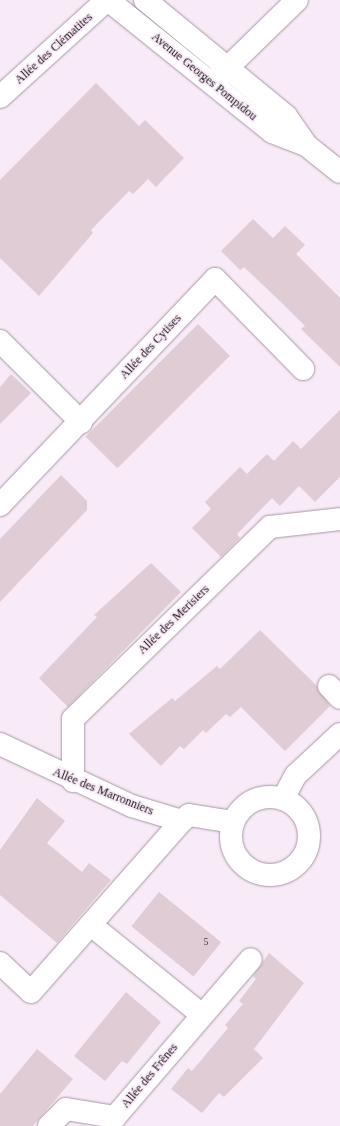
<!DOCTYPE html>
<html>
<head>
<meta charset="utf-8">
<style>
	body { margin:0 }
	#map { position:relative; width:340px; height:1126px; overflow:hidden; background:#f9eaf7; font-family:Georgia,serif }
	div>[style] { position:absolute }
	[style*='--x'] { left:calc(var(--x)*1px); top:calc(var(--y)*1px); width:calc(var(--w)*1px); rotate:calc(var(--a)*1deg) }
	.building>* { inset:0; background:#dfccd4; transform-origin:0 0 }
	.roads { filter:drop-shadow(0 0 1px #a698a5) drop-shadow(0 0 1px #a698a5) }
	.minor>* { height:22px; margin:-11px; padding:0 11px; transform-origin:11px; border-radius:11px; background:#fff }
	.minor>.ring { margin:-11px; padding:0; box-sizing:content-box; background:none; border:22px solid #fff; border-radius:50% }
	span { translate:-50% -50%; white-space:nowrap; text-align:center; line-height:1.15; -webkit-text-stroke:3.5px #f9eaf7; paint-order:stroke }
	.number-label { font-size:10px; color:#494046 }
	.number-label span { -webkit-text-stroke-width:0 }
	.street-label { font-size:12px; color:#171217 }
</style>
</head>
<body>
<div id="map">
	<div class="building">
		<div style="clip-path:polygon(96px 83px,139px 126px,145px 120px,184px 158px,156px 187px,148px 179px,133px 194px,129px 191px,91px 230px,93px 233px,39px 296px,0 258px,0 180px)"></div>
		<div style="clip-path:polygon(253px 219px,273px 238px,285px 226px,305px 245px,296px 254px,340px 298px,340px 367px,301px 329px,305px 326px,284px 305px,244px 267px,240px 270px,221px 251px)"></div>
		<div style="left:198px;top:324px;width:45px;height:159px;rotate:45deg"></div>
		<div style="clip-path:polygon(11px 374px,31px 393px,0 424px,0 387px)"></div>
		<div style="clip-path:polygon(340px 410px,340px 477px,315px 502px,299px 486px,280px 506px,272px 498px,237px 534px,240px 538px,221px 557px,192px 528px,211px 509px,205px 502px,240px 467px,247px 474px,267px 454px,274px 461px,293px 441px,301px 449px)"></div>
		<div style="clip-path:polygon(61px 475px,87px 501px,87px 510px,0 602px,0 539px)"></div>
		<div style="clip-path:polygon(151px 563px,181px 592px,68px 707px,39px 678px,97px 617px,94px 615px)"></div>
		<div style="clip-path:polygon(260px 630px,317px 686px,330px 706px,285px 751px,241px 707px,230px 717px,226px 714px,206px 733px,203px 730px,184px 749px,180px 746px,161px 766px,129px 734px,172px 698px,175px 701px,217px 666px,220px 669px)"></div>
		<div style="clip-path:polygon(37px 798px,65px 821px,47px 843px,82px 872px,89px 863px,111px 880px,57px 943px,0 895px,0 850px)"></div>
		<div style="left:159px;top:892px;width:80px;height:44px;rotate:39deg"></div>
		<div style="clip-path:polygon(269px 953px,304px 983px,254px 1049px,263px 1058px,224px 1097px,219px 1093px,202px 1113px,171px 1089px,188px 1068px,192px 1071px,228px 1028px,225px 1025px,243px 1004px,239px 1001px,256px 979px,253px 976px)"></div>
		<div style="clip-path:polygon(126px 992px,161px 1022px,127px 1064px,122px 1061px,105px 1081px,74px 1056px)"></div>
		<div style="clip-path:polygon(37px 1049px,73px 1079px,33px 1126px,0 1126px,0 1094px)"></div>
	</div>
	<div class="roads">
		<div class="minor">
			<div style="--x:108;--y:0;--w:211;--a:38.8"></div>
			<div style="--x:272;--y:132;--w:36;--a:21"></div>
			<div style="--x:145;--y:0;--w:183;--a:39.4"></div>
			<div style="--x:286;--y:116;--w:35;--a:55"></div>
			<div style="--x:306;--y:145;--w:43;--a:38.5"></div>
			<div style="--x:216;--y:79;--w:113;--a:-44.3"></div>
			<div style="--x:0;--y:97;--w:144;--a:-42.2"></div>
			<div style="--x:0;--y:341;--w:115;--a:45"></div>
			<div style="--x:0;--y:505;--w:312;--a:-46.4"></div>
			<div style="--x:215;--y:279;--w:126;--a:45.6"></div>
			<div style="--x:329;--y:686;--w:16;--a:47"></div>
			<div style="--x:0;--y:744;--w:146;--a:25.2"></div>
			<div style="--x:132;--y:806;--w:52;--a:16.7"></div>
			<div style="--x:182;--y:821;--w:9;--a:-41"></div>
			<div style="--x:189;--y:815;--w:45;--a:9"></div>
			<div style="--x:73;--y:781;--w:62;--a:-90"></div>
			<div style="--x:73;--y:719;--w:275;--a:-44.3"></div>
			<div style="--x:270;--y:527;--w:70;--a:-6.5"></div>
			<div class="ring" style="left:231px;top:797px;width:56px;height:56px"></div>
			<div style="--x:283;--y:799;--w:27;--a:-62"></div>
			<div style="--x:296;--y:775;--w:60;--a:-43"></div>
			<div style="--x:91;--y:925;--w:141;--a:39"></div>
			<div style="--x:0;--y:963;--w:42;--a:43.1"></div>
			<div style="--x:31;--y:992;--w:228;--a:-48.6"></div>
			<div style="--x:49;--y:1126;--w:24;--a:-45"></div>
			<div style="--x:66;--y:1109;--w:50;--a:9.3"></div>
			<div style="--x:115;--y:1117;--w:208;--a:-49.3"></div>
		</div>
	</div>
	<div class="number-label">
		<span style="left:206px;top:942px">5</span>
	</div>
	<div class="street-label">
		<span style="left:54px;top:49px;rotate:-42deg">Allée des Clématites</span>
		<span style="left:204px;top:77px;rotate:39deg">Avenue Georges Pompidou</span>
		<span style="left:151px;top:347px;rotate:-47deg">Allée des Cytises</span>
		<span style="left:174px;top:620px;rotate:-44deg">Allée des Merisiers</span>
		<span style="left:103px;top:792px;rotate:22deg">Allée des Marronniers</span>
		<span style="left:150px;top:1076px;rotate:-50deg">Allée des Frênes</span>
	</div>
</div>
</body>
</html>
